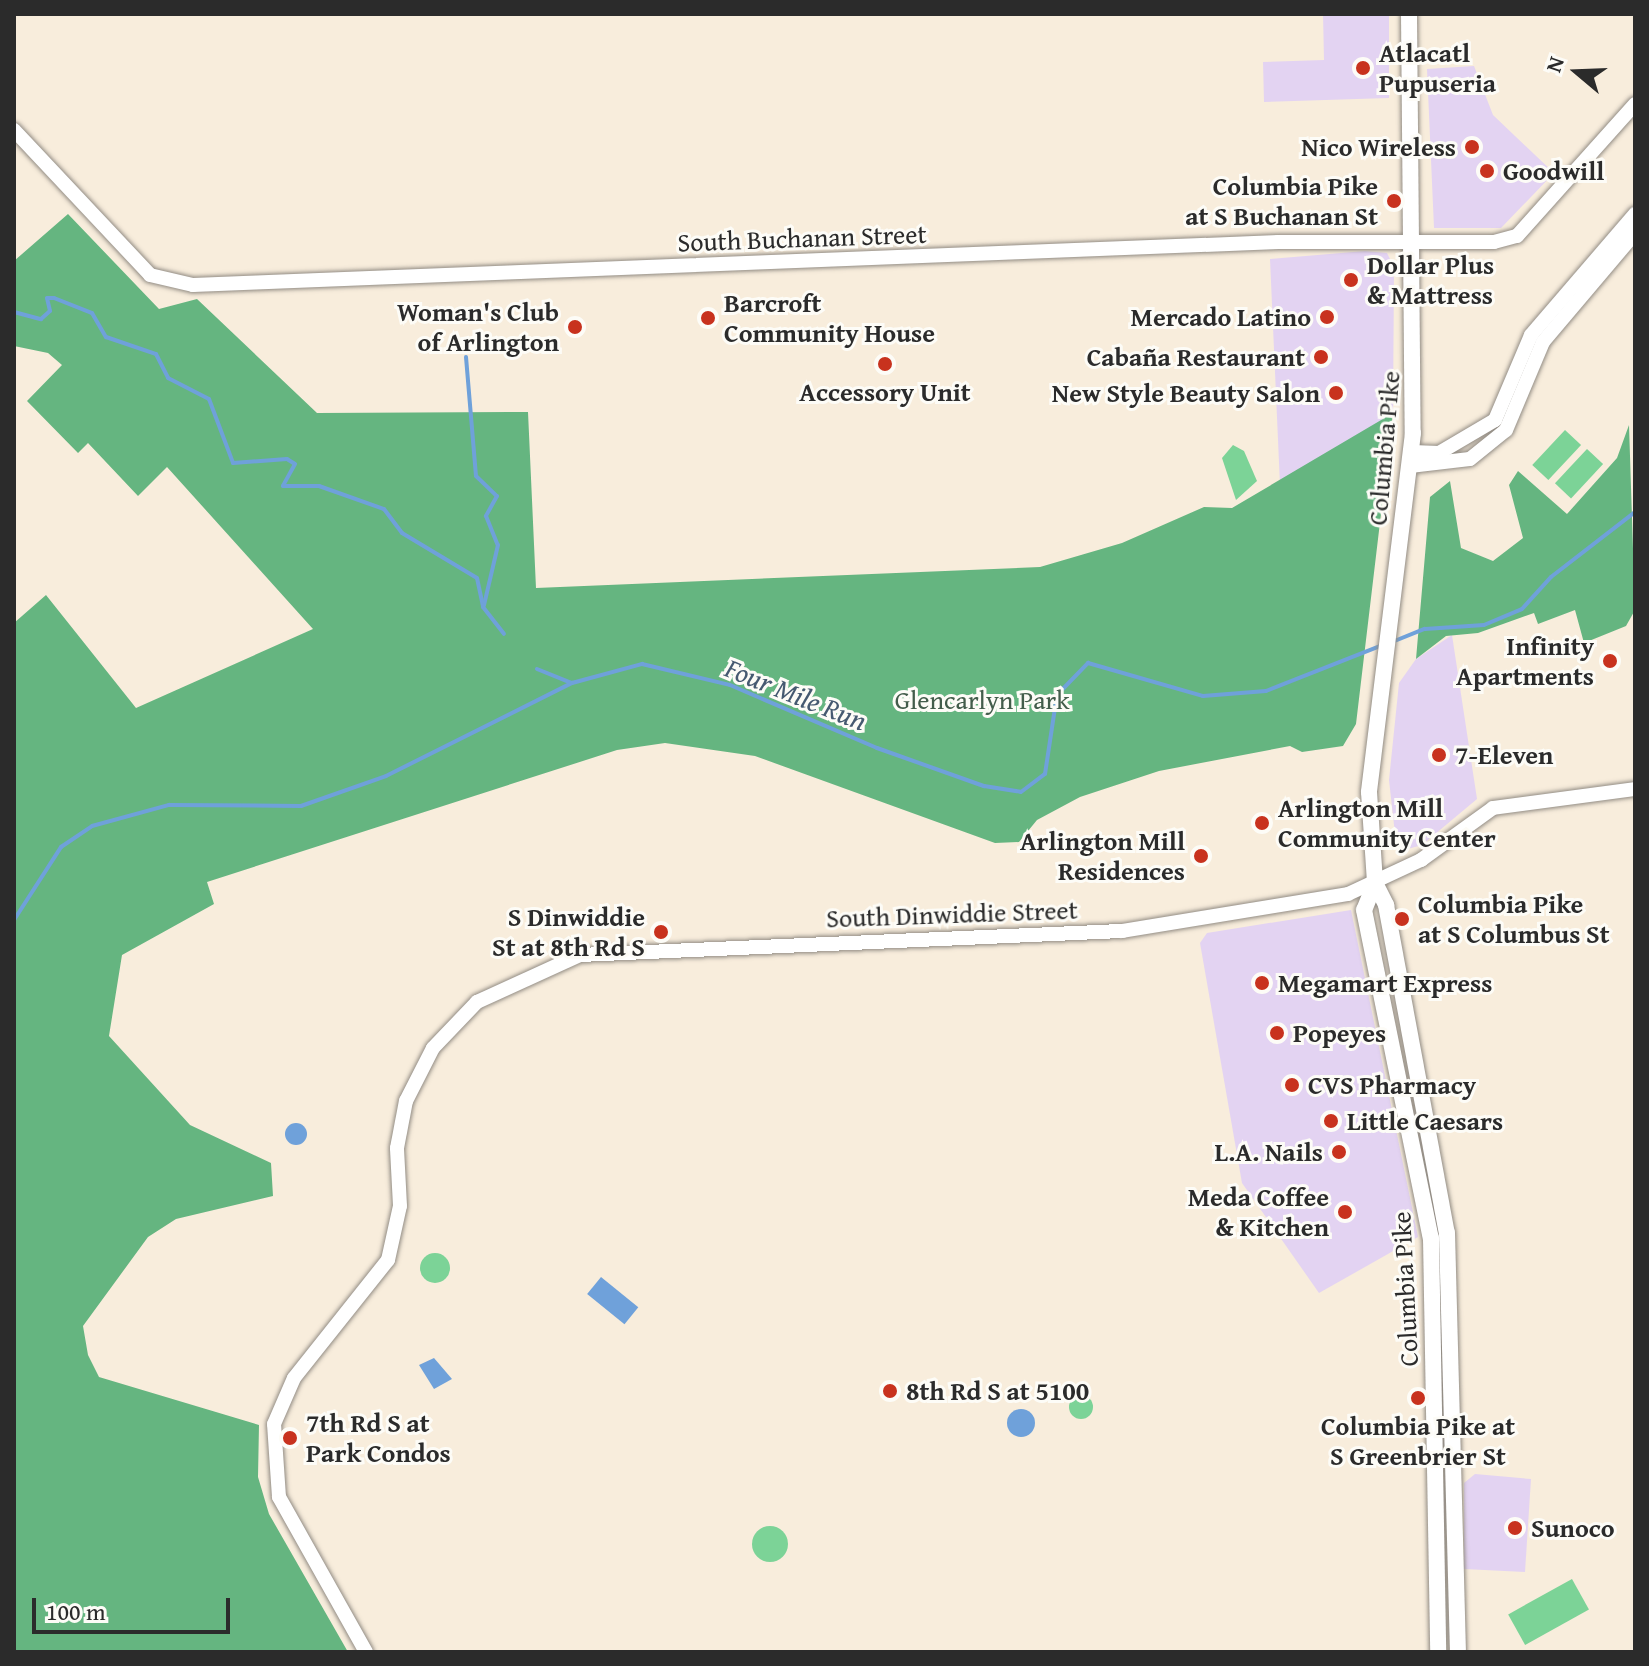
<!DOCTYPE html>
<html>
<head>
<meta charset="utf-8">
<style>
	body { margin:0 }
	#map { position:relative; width:1649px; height:1666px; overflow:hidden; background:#f8eddc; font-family:"Gentium Book Plus",serif }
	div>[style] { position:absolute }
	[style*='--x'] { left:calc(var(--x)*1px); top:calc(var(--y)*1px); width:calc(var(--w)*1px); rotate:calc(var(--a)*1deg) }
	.built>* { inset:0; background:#e3d3f2 }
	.green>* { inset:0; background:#7cd397; transform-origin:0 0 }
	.round { border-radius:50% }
	.forest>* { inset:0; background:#65b580 }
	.water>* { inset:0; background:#6fa1da; transform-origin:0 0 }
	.stream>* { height:4px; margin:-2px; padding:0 2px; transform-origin:2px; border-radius:2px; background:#6fa1da }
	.roads { filter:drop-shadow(0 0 2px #928c84) drop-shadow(0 0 2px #928c84) }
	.tertiary>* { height:14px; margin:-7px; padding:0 7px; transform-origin:7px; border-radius:7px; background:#fff }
	.secondary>* { height:14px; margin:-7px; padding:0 7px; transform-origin:7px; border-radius:7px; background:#fff }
	.primary>* { height:16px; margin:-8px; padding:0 8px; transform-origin:8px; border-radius:8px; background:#fff }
	.dots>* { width:22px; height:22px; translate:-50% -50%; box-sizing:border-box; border:4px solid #fdfcf7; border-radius:50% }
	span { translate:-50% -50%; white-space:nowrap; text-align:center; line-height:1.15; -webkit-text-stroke:6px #fdfcf7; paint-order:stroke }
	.poi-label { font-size:26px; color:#2b2b2b; font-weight:700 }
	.left { translate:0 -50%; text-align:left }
	.right { translate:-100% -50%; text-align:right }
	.street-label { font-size:26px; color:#2b2b2b }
	.park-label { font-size:26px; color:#435d4b }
	.water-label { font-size:28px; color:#465a71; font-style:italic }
	.frame { position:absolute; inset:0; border:16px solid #2b2b2b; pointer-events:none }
	.north { position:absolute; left:1537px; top:32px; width:80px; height:80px; -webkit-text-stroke:6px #fdfcf7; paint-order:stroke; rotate:289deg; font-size:22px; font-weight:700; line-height:32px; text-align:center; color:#2b2b2b }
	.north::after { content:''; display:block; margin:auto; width:28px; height:36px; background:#2b2b2b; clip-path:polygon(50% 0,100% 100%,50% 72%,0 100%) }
	.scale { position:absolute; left:32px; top:1598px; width:198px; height:36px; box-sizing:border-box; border:4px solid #2b2b2b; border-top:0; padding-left:10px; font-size:24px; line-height:28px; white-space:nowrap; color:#2b2b2b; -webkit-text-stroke:6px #fdfcf7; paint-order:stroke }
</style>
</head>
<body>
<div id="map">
	<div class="built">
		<div style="clip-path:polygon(1323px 14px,1389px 14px,1389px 98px,1264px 102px,1263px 62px,1324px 60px)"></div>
		<div style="clip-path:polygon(1474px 66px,1493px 115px,1554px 173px,1501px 228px,1434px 228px,1427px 69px)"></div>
		<div style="clip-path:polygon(1365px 251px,1387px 253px,1394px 267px,1393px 413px,1280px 485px,1270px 259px)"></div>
		<div style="clip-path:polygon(1452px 635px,1477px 799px,1422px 845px,1397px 852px,1389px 780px,1399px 683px,1416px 659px)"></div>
		<div style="clip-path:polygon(1351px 910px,1418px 1237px,1319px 1293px,1242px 1183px,1200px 943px,1207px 933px)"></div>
		<div style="clip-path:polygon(1475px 1474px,1531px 1479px,1525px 1572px,1464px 1569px,1464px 1483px)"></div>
	</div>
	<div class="green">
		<div style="left:1565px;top:430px;width:22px;height:48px;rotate:43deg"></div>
		<div style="clip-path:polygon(1233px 445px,1244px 451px,1257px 481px,1236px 500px,1222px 458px)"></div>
		<div style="left:1587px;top:449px;width:22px;height:47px;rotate:43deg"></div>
		<div class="round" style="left:420px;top:1253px;width:30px;height:30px"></div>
		<div class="round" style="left:1069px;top:1395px;width:24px;height:24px"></div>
		<div class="round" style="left:752px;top:1526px;width:36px;height:36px"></div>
		<div style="left:1572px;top:1579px;width:35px;height:73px;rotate:61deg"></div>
	</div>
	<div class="forest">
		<div style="clip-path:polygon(68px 214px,159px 309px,197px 299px,317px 413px,528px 412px,536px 588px,1040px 567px,1122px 543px,1204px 507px,1232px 508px,1393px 413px,1356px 724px,1343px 746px,1302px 752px,1290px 746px,1159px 771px,1080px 797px,1037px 820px,1019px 842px,995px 843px,755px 756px,665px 743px,617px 750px,207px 882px,214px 904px,122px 955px,109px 1036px,190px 1125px,271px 1163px,273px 1196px,176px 1219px,148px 1237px,83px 1326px,88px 1355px,99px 1377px,259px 1425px,258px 1477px,269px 1514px,348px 1652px,14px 1652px,14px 623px,46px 595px,136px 708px,313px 629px,167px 467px,138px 496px,88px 443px,78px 453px,27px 401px,62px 365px,48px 353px,14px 346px,14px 261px)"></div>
		<div style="clip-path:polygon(1629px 425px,1635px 610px,1626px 626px,1584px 643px,1575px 610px,1538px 624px,1534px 613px,1478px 633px,1446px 636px,1416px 659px,1430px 497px,1450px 481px,1461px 548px,1493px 561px,1523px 538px,1509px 485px,1518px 471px,1567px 514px,1617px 458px)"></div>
	</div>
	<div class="water">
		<div class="round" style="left:285px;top:1123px;width:22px;height:22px"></div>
		<div style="left:601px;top:1277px;width:48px;height:22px;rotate:39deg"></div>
		<div style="clip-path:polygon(434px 1358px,452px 1379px,434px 1389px,419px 1365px)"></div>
		<div class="round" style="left:1007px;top:1409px;width:28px;height:28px"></div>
	</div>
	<div class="stream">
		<div style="--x:14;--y:312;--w:28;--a:15"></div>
		<div style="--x:41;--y:319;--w:12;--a:-42"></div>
		<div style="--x:50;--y:311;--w:13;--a:-103"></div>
		<div style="--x:47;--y:298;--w:7;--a:0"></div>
		<div style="--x:54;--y:298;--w:41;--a:21.5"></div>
		<div style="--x:92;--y:313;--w:28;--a:60"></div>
		<div style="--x:106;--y:337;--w:53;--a:18.8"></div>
		<div style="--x:156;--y:354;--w:27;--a:63"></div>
		<div style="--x:168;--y:378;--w:46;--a:27.1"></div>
		<div style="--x:209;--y:399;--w:68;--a:69.4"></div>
		<div style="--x:233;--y:463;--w:54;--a:-4.2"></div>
		<div style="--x:287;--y:459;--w:9;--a:32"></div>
		<div style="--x:295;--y:464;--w:25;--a:119"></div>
		<div style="--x:283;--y:486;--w:36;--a:0"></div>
		<div style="--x:319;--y:486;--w:69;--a:19.5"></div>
		<div style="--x:384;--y:509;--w:30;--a:53"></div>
		<div style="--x:402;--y:533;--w:87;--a:31"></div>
		<div style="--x:477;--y:578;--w:30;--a:78"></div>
		<div style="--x:483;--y:607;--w:34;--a:52"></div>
		<div style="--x:466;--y:357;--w:119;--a:85.2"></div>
		<div style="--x:476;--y:476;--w:29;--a:44"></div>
		<div style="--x:497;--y:496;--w:23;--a:119"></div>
		<div style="--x:486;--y:516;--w:31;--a:68"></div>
		<div style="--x:498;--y:545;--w:62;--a:103.1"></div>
		<div style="--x:1392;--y:642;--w:35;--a:-22"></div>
		<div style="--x:1425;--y:629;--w:59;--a:-3.9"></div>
		<div style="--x:1484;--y:625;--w:41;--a:-22.8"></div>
		<div style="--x:1522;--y:609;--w:43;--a:-47.8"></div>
		<div style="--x:1551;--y:577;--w:106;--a:-37.7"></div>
		<div style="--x:537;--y:669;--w:37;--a:22"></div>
		<div style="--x:14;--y:920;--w:87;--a:-57.2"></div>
		<div style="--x:61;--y:847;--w:37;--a:-34"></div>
		<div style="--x:92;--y:826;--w:80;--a:-15.3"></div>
		<div style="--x:169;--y:805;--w:132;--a:0.4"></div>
		<div style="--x:301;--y:806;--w:90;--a:-19.4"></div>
		<div style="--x:386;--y:776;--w:208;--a:-26.6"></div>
		<div style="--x:572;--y:683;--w:73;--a:-15.2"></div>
		<div style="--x:642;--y:664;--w:90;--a:13.4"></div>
		<div style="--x:730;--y:685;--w:160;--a:23.2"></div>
		<div style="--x:877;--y:748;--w:114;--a:19.6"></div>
		<div style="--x:984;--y:786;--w:37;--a:9"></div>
		<div style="--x:1021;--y:792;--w:30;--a:-37"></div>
		<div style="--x:1045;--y:774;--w:80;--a:-81.4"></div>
		<div style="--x:1057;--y:695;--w:45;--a:-45.9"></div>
		<div style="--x:1088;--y:663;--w:120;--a:16"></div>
		<div style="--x:1203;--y:696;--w:63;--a:-4.5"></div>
		<div style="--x:1266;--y:691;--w:123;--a:-21.5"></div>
	</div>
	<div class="roads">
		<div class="tertiary">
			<div style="--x:14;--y:130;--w:199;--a:46.8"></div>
			<div style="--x:150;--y:275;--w:44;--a:13.1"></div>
			<div style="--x:193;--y:285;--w:1086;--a:-2.27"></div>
			<div style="--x:1278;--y:242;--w:216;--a:0"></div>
			<div style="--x:1494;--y:242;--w:24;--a:-15"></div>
			<div style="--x:1517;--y:236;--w:177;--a:-48.2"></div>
			<div style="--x:366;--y:1652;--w:178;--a:-119.3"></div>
			<div style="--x:279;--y:1497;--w:73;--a:-93.9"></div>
			<div style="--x:274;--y:1424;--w:50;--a:-66.5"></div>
			<div style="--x:294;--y:1378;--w:151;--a:-51.5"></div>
			<div style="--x:388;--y:1260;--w:55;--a:-77.5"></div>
			<div style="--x:400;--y:1206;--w:58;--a:-93"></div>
			<div style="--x:397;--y:1148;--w:48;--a:-79.2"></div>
			<div style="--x:406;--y:1101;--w:59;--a:-63"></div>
			<div style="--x:433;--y:1048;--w:64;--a:-46.3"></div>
			<div style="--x:477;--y:1002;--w:113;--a:-24.5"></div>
			<div style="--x:580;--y:955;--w:543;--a:-2.54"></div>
			<div style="--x:1122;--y:931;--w:229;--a:-9.3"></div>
			<div style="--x:1348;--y:894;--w:81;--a:-25"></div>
			<div style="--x:1421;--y:860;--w:89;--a:-35.8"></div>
			<div style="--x:1493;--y:808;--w:143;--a:-7.6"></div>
		</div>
		<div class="secondary">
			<div style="--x:1412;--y:452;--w:27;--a:2"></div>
			<div style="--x:1439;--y:453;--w:65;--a:-30.5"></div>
			<div style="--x:1495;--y:420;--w:92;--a:-67"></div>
			<div style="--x:1531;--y:335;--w:160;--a:-49.3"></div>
			<div style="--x:1410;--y:466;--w:60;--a:-6.7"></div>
			<div style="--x:1470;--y:459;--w:46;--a:-38.9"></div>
			<div style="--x:1506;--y:430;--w:95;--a:-67.2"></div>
			<div style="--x:1543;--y:342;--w:143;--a:-49.8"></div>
		</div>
		<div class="primary">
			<div style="--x:1409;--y:14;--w:419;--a:89.5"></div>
			<div style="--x:1413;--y:433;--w:362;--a:97"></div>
			<div style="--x:1369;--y:792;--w:91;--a:86.2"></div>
			<div style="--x:1375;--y:883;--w:25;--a:63"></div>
			<div style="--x:1386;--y:905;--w:334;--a:79.5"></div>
			<div style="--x:1447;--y:1233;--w:419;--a:88.5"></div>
			<div style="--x:1375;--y:883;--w:29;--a:112"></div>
			<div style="--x:1364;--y:910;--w:335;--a:78.5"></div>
			<div style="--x:1431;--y:1238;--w:414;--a:89"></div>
		</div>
	</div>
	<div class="dots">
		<div style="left:1363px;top:68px;background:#c8321e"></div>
		<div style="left:1472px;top:147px;background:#c8321e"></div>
		<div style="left:1487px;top:171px;background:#c8321e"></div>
		<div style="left:1394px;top:201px;background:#c8321e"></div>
		<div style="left:1351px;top:280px;background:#c8321e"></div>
		<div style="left:1327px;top:317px;background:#c8321e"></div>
		<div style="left:708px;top:318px;background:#c8321e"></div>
		<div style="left:575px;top:327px;background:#c8321e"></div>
		<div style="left:1321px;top:357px;background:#c8321e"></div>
		<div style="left:885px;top:364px;background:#c8321e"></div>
		<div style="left:1336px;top:393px;background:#c8321e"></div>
		<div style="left:1610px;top:661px;background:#c8321e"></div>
		<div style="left:1439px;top:755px;background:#c8321e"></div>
		<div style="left:1262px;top:823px;background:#c8321e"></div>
		<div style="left:1201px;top:856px;background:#c8321e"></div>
		<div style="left:1402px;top:919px;background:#c8321e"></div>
		<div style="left:661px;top:932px;background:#c8321e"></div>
		<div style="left:1262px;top:983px;background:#c8321e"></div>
		<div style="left:1277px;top:1033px;background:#c8321e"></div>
		<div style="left:1292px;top:1085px;background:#c8321e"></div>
		<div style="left:1331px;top:1121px;background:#c8321e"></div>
		<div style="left:1339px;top:1152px;background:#c8321e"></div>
		<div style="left:1345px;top:1212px;background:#c8321e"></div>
		<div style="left:890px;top:1391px;background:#c8321e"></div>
		<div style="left:1418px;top:1398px;background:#c8321e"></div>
		<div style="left:290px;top:1438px;background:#c8321e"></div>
		<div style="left:1515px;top:1528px;background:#c8321e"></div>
	</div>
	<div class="poi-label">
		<span class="left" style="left:1379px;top:68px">Atlacatl<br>Pupuseria</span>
		<span class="right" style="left:1456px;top:147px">Nico Wireless</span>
		<span class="left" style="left:1503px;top:171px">Goodwill</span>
		<span class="right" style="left:1378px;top:201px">Columbia Pike<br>at S Buchanan St</span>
		<span class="left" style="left:1367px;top:280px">Dollar Plus<br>&amp; Mattress</span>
		<span class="left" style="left:724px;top:318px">Barcroft<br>Community House</span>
		<span class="right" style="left:559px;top:327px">Woman's Club<br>of Arlington</span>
		<span class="right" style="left:1311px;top:317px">Mercado Latino</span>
		<span class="right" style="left:1305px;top:357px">Cabaña Restaurant</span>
		<span style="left:885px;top:392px">Accessory Unit</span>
		<span class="right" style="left:1320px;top:393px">New Style Beauty Salon</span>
		<span class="right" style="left:1594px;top:661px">Infinity<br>Apartments</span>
		<span class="left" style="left:1455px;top:755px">7-Eleven</span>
		<span class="left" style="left:1278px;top:823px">Arlington Mill<br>Community Center</span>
		<span class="right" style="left:1185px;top:856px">Arlington Mill<br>Residences</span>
		<span class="left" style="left:1418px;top:919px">Columbia Pike<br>at S Columbus St</span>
		<span class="right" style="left:645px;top:932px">S Dinwiddie<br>St at 8th Rd S</span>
		<span class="left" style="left:1278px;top:983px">Megamart Express</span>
		<span class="left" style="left:1293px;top:1033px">Popeyes</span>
		<span class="left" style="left:1308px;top:1085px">CVS Pharmacy</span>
		<span class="left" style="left:1347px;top:1121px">Little Caesars</span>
		<span class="right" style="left:1323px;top:1152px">L.A. Nails</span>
		<span class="right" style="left:1329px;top:1212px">Meda Coffee<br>&amp; Kitchen</span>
		<span class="left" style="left:906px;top:1391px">8th Rd S at 5100</span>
		<span class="left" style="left:306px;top:1438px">7th Rd S at<br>Park Condos</span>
		<span style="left:1418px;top:1441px">Columbia Pike at<br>S Greenbrier St</span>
		<span class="left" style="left:1531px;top:1528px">Sunoco</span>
	</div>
	<div class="street-label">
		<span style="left:802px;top:238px;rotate:-2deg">South Buchanan Street</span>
		<span style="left:1384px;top:448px;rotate:-85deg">Columbia Pike</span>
		<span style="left:952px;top:914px;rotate:-2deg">South Dinwiddie Street</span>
		<span style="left:1405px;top:1289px;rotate:-93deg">Columbia Pike</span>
	</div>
	<div class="park-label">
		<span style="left:982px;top:700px">Glencarlyn Park</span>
	</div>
	<div class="water-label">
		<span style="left:796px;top:694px;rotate:22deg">Four Mile Run</span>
	</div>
	<div class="frame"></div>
	<div class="north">N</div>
	<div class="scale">100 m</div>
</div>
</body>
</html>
